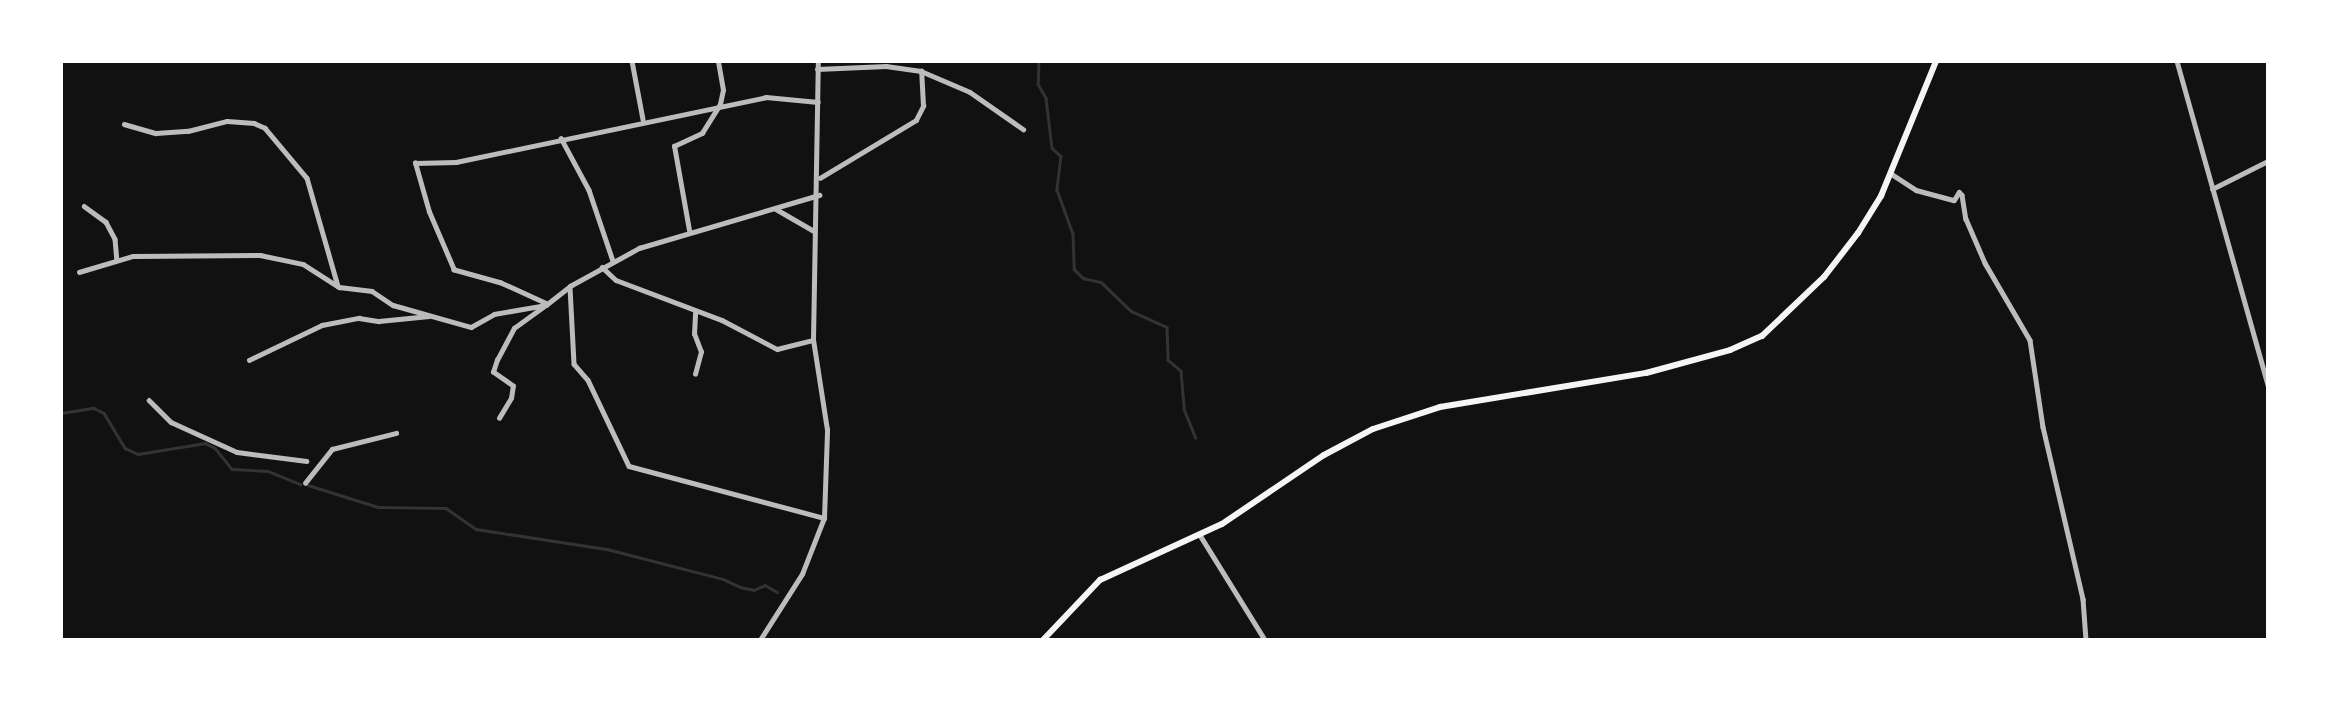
<!DOCTYPE html>
<html>
<head>
<meta charset="utf-8">
<style>
	body { margin:0 }
	#map { position:relative; width:2329px; height:701px; overflow:hidden; background:#111; font-family:"Nunito Sans",sans-serif }
	div>[style] { position:absolute }
	[style*='--x'] { left:calc(var(--x)*1px); top:calc(var(--y)*1px); width:calc(var(--w)*1px); rotate:calc(var(--a)*1deg) }
	.stream>* { height:2.5px; margin:-1.25px; padding:0 1.25px; transform-origin:1.25px; border-radius:1.25px; background:#333 }
	.minor>* { height:4.5px; margin:-2.25px; padding:0 2.25px; transform-origin:2.25px; border-radius:2.25px; background:#bcbcbc }
	.primary>* { height:6px; margin:-3px; padding:0 3px; transform-origin:3px; border-radius:3px; background:#f5f5f5 }
	span { translate:-50% -50%; white-space:nowrap; text-align:center; line-height:1.15; -webkit-text-stroke:5px #fff; paint-order:stroke }
	.frame { position:absolute; inset:0; border:63px solid #fff; pointer-events:none }
</style>
</head>
<body>
<div id="map">
	<div class="stream">
		<div style="--x:1039;--y:61;--w:23;--a:92"></div>
		<div style="--x:1038;--y:84;--w:16;--a:60"></div>
		<div style="--x:1046;--y:98;--w:50;--a:83.2"></div>
		<div style="--x:1052;--y:148;--w:12;--a:42"></div>
		<div style="--x:1061;--y:156;--w:34;--a:97"></div>
		<div style="--x:1057;--y:190;--w:47;--a:70"></div>
		<div style="--x:1073;--y:234;--w:35;--a:88"></div>
		<div style="--x:1074;--y:269;--w:13;--a:45"></div>
		<div style="--x:1083;--y:278;--w:18;--a:13"></div>
		<div style="--x:1101;--y:282;--w:42;--a:44"></div>
		<div style="--x:1131;--y:311;--w:39;--a:24"></div>
		<div style="--x:1167;--y:327;--w:33;--a:88"></div>
		<div style="--x:1168;--y:360;--w:17;--a:40"></div>
		<div style="--x:1181;--y:371;--w:38;--a:85"></div>
		<div style="--x:1184;--y:409;--w:31;--a:68"></div>
		<div style="--x:61;--y:413;--w:33;--a:-9"></div>
		<div style="--x:94;--y:408;--w:11;--a:27"></div>
		<div style="--x:104;--y:413;--w:41;--a:59"></div>
		<div style="--x:125;--y:448;--w:14;--a:25"></div>
		<div style="--x:138;--y:454;--w:68;--a:-9.3"></div>
		<div style="--x:205;--y:443;--w:11;--a:27"></div>
		<div style="--x:215;--y:448;--w:27;--a:51"></div>
		<div style="--x:232;--y:469;--w:36;--a:3"></div>
		<div style="--x:268;--y:471;--w:35;--a:22"></div>
		<div style="--x:308;--y:485;--w:73;--a:17.4"></div>
		<div style="--x:378;--y:507;--w:68;--a:0.8"></div>
		<div style="--x:446;--y:508;--w:37;--a:35"></div>
		<div style="--x:476;--y:529;--w:133;--a:8.7"></div>
		<div style="--x:607;--y:549;--w:120;--a:14.5"></div>
		<div style="--x:723;--y:579;--w:19;--a:25"></div>
		<div style="--x:740;--y:587;--w:14;--a:12"></div>
		<div style="--x:754;--y:590;--w:12;--a:-24"></div>
		<div style="--x:765;--y:585;--w:14;--a:30"></div>
	</div>
	<div class="minor">
		<div style="--x:632;--y:61;--w:59;--a:79.3"></div>
		<div style="--x:2177;--y:61;--w:336;--a:74.3"></div>
		<div style="--x:817;--y:69;--w:69;--a:-2.5"></div>
		<div style="--x:886;--y:66;--w:35;--a:8"></div>
		<div style="--x:921;--y:71;--w:53;--a:23.2"></div>
		<div style="--x:970;--y:92;--w:65;--a:34.9"></div>
		<div style="--x:124;--y:124;--w:33;--a:16"></div>
		<div style="--x:156;--y:133;--w:32;--a:-4"></div>
		<div style="--x:188;--y:131;--w:40;--a:-14.4"></div>
		<div style="--x:227;--y:121;--w:27;--a:4"></div>
		<div style="--x:254;--y:123;--w:12;--a:24"></div>
		<div style="--x:265;--y:128;--w:65;--a:50"></div>
		<div style="--x:307;--y:178;--w:112;--a:74"></div>
		<div style="--x:561;--y:138;--w:59;--a:61.7"></div>
		<div style="--x:589;--y:190;--w:75;--a:71.3"></div>
		<div style="--x:1890;--y:173;--w:31;--a:33"></div>
		<div style="--x:1916;--y:190;--w:39;--a:15"></div>
		<div style="--x:1954;--y:200;--w:9;--a:-58"></div>
		<div style="--x:1959;--y:192;--w:4;--a:45"></div>
		<div style="--x:1962;--y:195;--w:24;--a:81"></div>
		<div style="--x:1966;--y:219;--w:48;--a:66.6"></div>
		<div style="--x:1985;--y:263;--w:89;--a:59.7"></div>
		<div style="--x:2030;--y:340;--w:88;--a:81.5"></div>
		<div style="--x:2043;--y:427;--w:177;--a:76.9"></div>
		<div style="--x:2083;--y:599;--w:41;--a:85.8"></div>
		<div style="--x:820;--y:178;--w:112;--a:-31.1"></div>
		<div style="--x:916;--y:120;--w:16;--a:-63"></div>
		<div style="--x:923;--y:106;--w:35;--a:-93"></div>
		<div style="--x:2212;--y:189;--w:63;--a:-26.6"></div>
		<div style="--x:84;--y:206;--w:27;--a:36"></div>
		<div style="--x:106;--y:222;--w:19;--a:62"></div>
		<div style="--x:115;--y:239;--w:21;--a:85"></div>
		<div style="--x:776;--y:209;--w:44;--a:30.1"></div>
		<div style="--x:689;--y:230;--w:85;--a:-100.1"></div>
		<div style="--x:674;--y:146;--w:31;--a:-25"></div>
		<div style="--x:702;--y:133;--w:34;--a:-58"></div>
		<div style="--x:720;--y:104;--w:14;--a:-78"></div>
		<div style="--x:723;--y:90;--w:29;--a:-100"></div>
		<div style="--x:602;--y:267;--w:19;--a:43"></div>
		<div style="--x:616;--y:280;--w:113;--a:20.7"></div>
		<div style="--x:722;--y:320;--w:62;--a:27.8"></div>
		<div style="--x:777;--y:349;--w:37;--a:-14"></div>
		<div style="--x:79;--y:272;--w:56;--a:-16.5"></div>
		<div style="--x:133;--y:256;--w:127;--a:-0.5"></div>
		<div style="--x:260;--y:255;--w:44;--a:11.8"></div>
		<div style="--x:303;--y:264;--w:43;--a:32.6"></div>
		<div style="--x:339;--y:287;--w:33;--a:7"></div>
		<div style="--x:372;--y:291;--w:25;--a:34"></div>
		<div style="--x:393;--y:305;--w:81;--a:15.8"></div>
		<div style="--x:471;--y:327;--w:26;--a:-29"></div>
		<div style="--x:494;--y:314;--w:53;--a:-9.8"></div>
		<div style="--x:546;--y:305;--w:31;--a:-38"></div>
		<div style="--x:570;--y:286;--w:79;--a:-28.8"></div>
		<div style="--x:639;--y:248;--w:188;--a:-16.4"></div>
		<div style="--x:570;--y:287;--w:77;--a:87"></div>
		<div style="--x:574;--y:364;--w:21;--a:49"></div>
		<div style="--x:588;--y:380;--w:95;--a:64.5"></div>
		<div style="--x:629;--y:466;--w:202;--a:14.9"></div>
		<div style="--x:547;--y:304;--w:51;--a:-155.5"></div>
		<div style="--x:501;--y:283;--w:49;--a:-164.5"></div>
		<div style="--x:454;--y:270;--w:63;--a:-113.3"></div>
		<div style="--x:429;--y:212;--w:51;--a:-105.9"></div>
		<div style="--x:415;--y:163;--w:41;--a:-1.4"></div>
		<div style="--x:456;--y:162;--w:317;--a:-11.8"></div>
		<div style="--x:766;--y:97;--w:52;--a:5.5"></div>
		<div style="--x:249;--y:360;--w:81;--a:-25.6"></div>
		<div style="--x:322;--y:325;--w:38;--a:-11"></div>
		<div style="--x:359;--y:318;--w:20;--a:9"></div>
		<div style="--x:379;--y:321;--w:50;--a:-5.7"></div>
		<div style="--x:695;--y:374;--w:23;--a:-75"></div>
		<div style="--x:701;--y:352;--w:19;--a:-111"></div>
		<div style="--x:694;--y:334;--w:21;--a:-87"></div>
		<div style="--x:149;--y:400;--w:31;--a:45"></div>
		<div style="--x:171;--y:422;--w:72;--a:24.4"></div>
		<div style="--x:237;--y:452;--w:70;--a:7.4"></div>
		<div style="--x:499;--y:418;--w:23;--a:-59"></div>
		<div style="--x:511;--y:398;--w:12;--a:-81"></div>
		<div style="--x:513;--y:386;--w:24;--a:-145"></div>
		<div style="--x:493;--y:372;--w:13;--a:-72"></div>
		<div style="--x:497;--y:360;--w:36;--a:-62"></div>
		<div style="--x:514;--y:328;--w:37;--a:-36"></div>
		<div style="--x:305;--y:483;--w:43;--a:-51.5"></div>
		<div style="--x:332;--y:449;--w:66;--a:-14"></div>
		<div style="--x:1200;--y:535;--w:123;--a:58.2"></div>
		<div style="--x:760;--y:640;--w:78;--a:-57.5"></div>
		<div style="--x:802;--y:574;--w:60;--a:-68.6"></div>
		<div style="--x:824;--y:518;--w:88;--a:-88"></div>
		<div style="--x:827;--y:430;--w:91;--a:-98.8"></div>
		<div style="--x:813;--y:340;--w:279;--a:-89"></div>
	</div>
	<div class="primary">
		<div style="--x:1043;--y:640;--w:83;--a:-46.5"></div>
		<div style="--x:1100;--y:580;--w:134;--a:-24.7"></div>
		<div style="--x:1222;--y:524;--w:123;--a:-34.1"></div>
		<div style="--x:1324;--y:455;--w:55;--a:-28"></div>
		<div style="--x:1373;--y:429;--w:71;--a:-18.2"></div>
		<div style="--x:1440;--y:407;--w:209;--a:-9.4"></div>
		<div style="--x:1646;--y:373;--w:87;--a:-15.3"></div>
		<div style="--x:1730;--y:350;--w:35;--a:-24"></div>
		<div style="--x:1762;--y:336;--w:86;--a:-43.6"></div>
		<div style="--x:1824;--y:277;--w:56;--a:-52.3"></div>
		<div style="--x:1858;--y:233;--w:44;--a:-58.1"></div>
		<div style="--x:1881;--y:196;--w:146;--a:-67.8"></div>
	</div>
	<div class="frame"></div>
</div>
</body>
</html>
